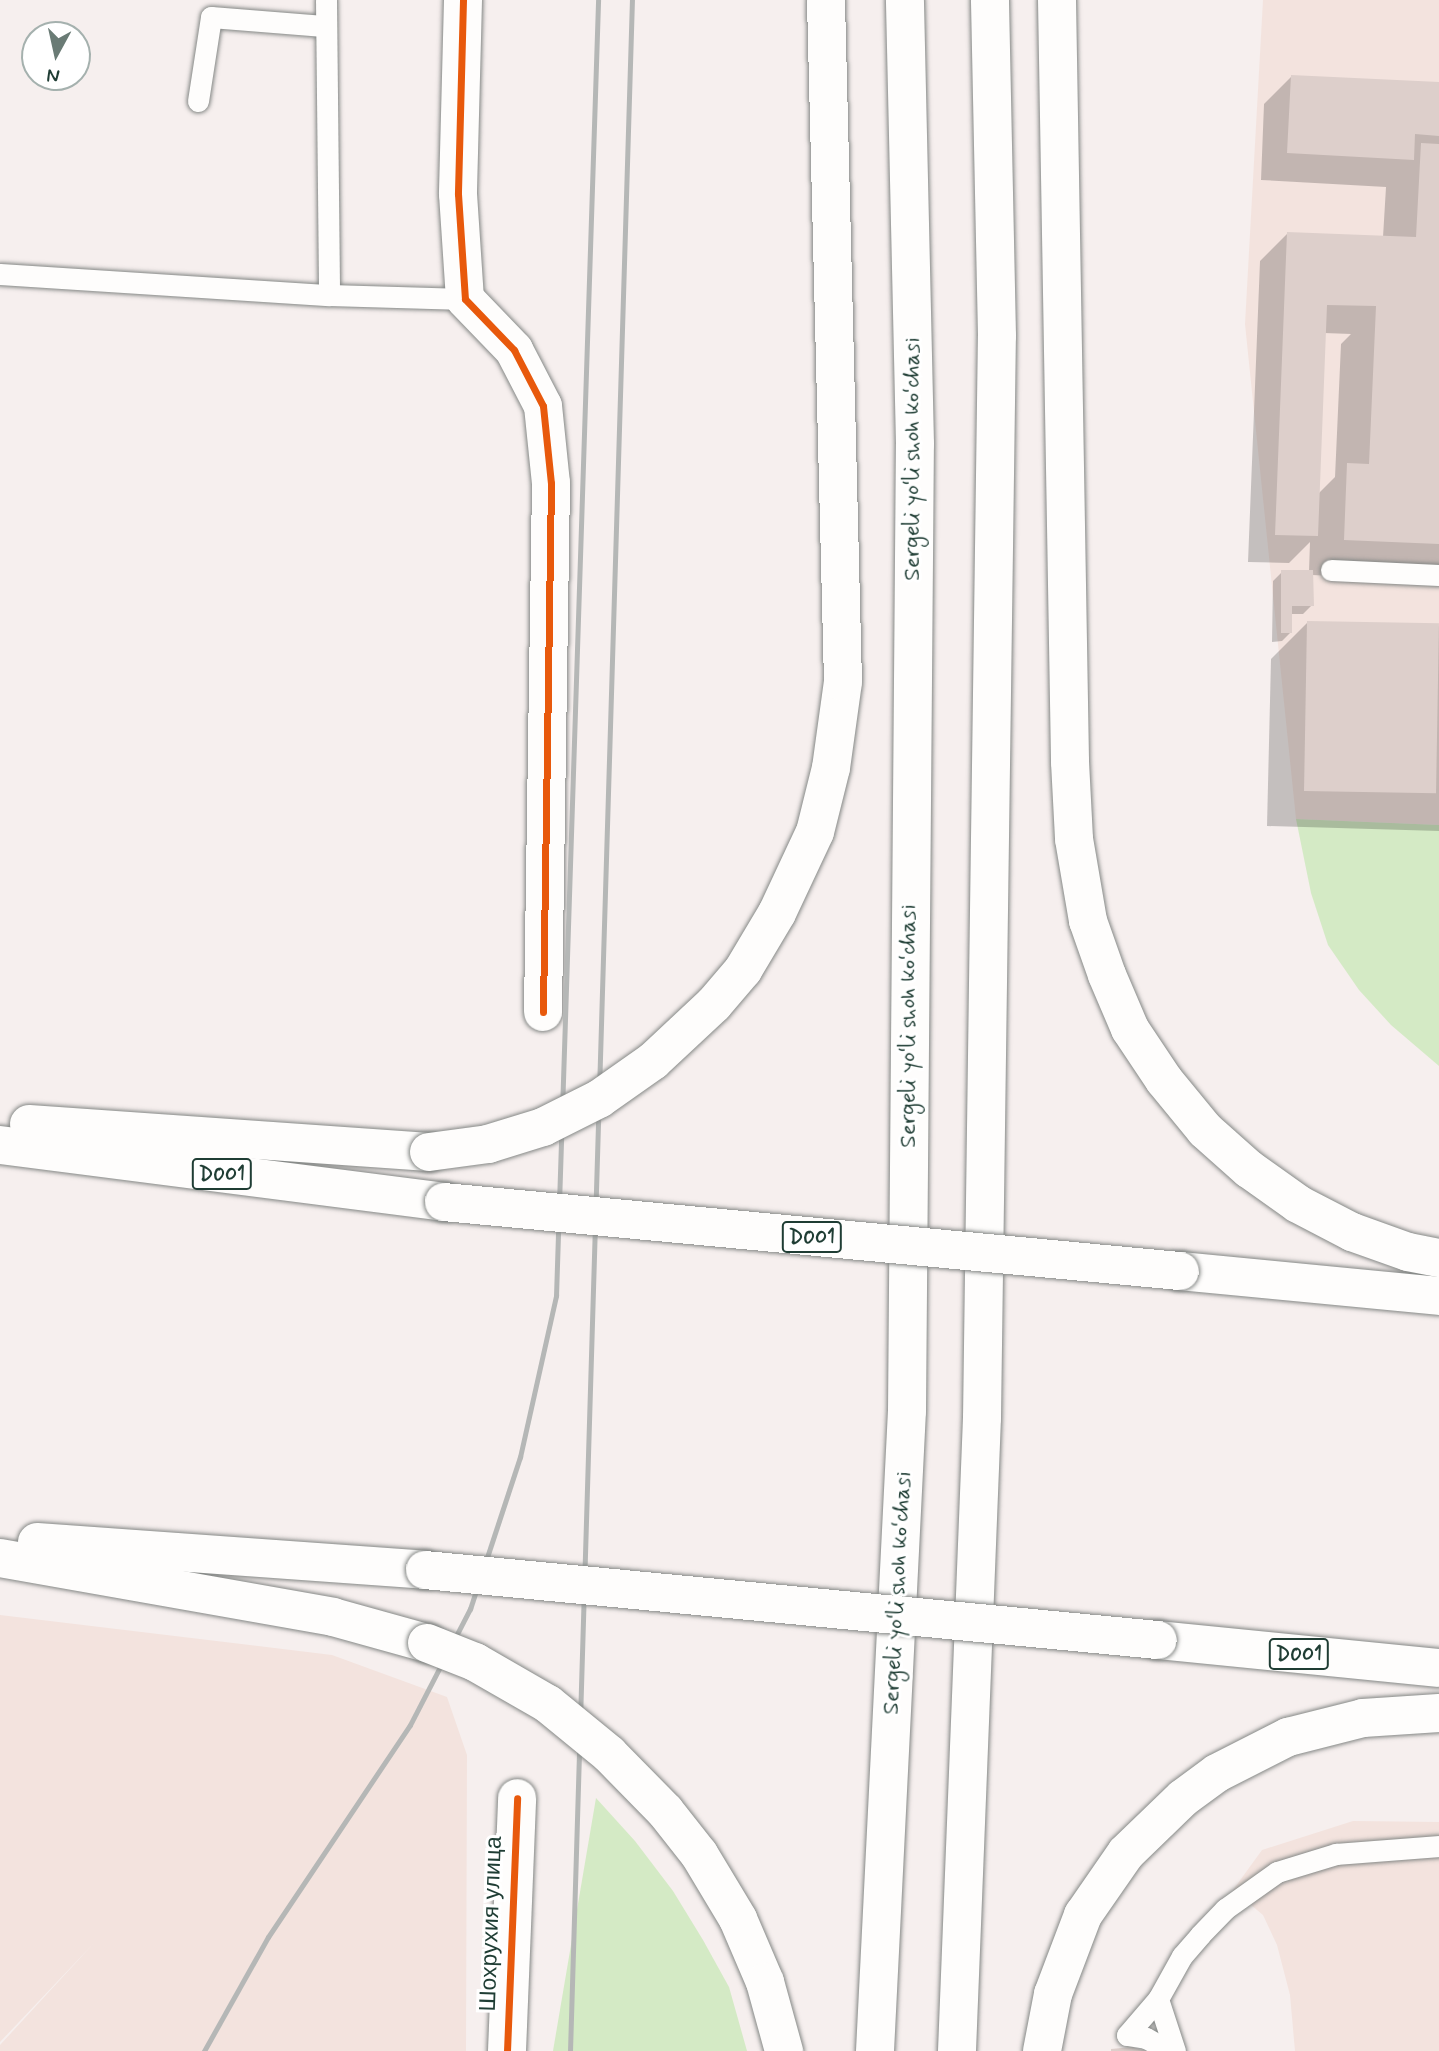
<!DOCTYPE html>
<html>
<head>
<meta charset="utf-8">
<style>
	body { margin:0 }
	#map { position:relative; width:1439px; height:2051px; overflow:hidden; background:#f6efee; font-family:Mynerve,sans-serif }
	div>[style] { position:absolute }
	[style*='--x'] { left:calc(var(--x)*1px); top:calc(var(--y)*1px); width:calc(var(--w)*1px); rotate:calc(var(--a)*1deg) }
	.built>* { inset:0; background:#f3e3de }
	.green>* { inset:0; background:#d4eac5 }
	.shadow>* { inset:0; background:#0003 }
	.building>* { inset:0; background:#ddcfcb; transform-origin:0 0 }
	.roads { filter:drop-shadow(0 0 2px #858886) drop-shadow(0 0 2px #858886) }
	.service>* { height:21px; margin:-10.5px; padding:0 10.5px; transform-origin:10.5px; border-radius:10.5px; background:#fefdfc }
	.minor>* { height:38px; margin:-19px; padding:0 19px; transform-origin:19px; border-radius:19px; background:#fefdfc }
	.primary>* { height:38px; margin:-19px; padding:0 19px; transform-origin:19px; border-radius:19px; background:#fefdfc }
	.trunk>* { height:38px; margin:-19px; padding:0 19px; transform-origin:19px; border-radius:19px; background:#fefdfc }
	.rail>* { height:5px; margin:-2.5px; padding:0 2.5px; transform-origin:2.5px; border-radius:2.5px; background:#b5b7b6 }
	.bridges { filter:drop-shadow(0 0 2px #858886) drop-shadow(0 0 2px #858886) }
	.trunk-bridge>* { height:38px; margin:-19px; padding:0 19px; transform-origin:19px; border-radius:19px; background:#fefdfc }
	.cycleway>* { height:7px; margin:-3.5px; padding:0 3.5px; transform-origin:3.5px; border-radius:3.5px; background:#e8590c }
	span { translate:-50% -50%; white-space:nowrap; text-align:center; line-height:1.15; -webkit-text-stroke:6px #fff; paint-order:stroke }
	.shield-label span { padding:2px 5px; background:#fff; border:2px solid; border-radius:5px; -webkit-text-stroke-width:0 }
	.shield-label { font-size:21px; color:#1f3d34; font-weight:700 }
	.street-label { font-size:23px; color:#1f3d34 }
	.north { position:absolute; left:21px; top:21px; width:70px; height:70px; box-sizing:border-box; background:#fff; border:2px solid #a5b1ae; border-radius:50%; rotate:188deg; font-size:19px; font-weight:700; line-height:28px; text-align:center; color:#1f3d34 }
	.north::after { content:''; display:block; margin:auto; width:24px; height:32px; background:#6a7b75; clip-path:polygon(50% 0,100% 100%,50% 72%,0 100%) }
</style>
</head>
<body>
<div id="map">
	<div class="built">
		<div style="clip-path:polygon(1263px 0,1439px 0,1439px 825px,1296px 819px,1245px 324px)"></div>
		<div style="clip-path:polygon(0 1615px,332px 1655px,447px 1697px,467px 1755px,466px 2051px,0 2051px,0 2045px,94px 1943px,0 2042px)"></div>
		<div style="clip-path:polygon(1353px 1821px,1439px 1822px,1439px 2051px,1295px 2051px,1290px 1995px,1277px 1945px,1263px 1915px,1233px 1890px,1262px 1850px)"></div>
	</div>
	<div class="green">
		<div style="clip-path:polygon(1296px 819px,1439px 825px,1439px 1066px,1391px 1025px,1359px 990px,1328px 945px,1311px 893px)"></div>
		<div style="clip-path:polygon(596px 1798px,635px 1841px,673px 1891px,703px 1940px,729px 1987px,747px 2051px,553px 2051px)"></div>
	</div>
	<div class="shadow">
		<div style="clip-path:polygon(evenodd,1292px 76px,1439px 84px,1439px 581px,1312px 575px,1312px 605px,1303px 614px,1290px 614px,1291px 632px,1282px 641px,1272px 642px,1273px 581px,1282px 572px,1309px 571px,1310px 542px,1289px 563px,1248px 562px,1260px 261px,1288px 233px,1383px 237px,1386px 187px,1261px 180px,1264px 104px,1292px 76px,1324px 333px,1351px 334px,1341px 344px,1335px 477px,1318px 494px,1324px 333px)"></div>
		<div style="clip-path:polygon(1307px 623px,1439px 626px,1439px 831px,1267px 826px,1271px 659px)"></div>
	</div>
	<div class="building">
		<div style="clip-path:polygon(1291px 75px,1439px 82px,1439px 136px,1415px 134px,1414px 160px,1287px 153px)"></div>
		<div style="clip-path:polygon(1421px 143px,1439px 144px,1439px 544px,1344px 540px,1347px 463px,1369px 464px,1376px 306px,1327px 305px,1318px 536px,1275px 535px,1287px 232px,1416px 237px)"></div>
		<div style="clip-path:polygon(1281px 570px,1313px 570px,1314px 606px,1292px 606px,1292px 633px,1281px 633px)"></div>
		<div style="left:1307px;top:621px;width:132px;height:170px;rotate:1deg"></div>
		<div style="clip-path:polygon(1132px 2047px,1146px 2051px,1111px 2051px,1111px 2049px)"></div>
	</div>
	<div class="roads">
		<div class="service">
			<div style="--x:326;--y:0;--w:295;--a:89.4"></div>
			<div style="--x:198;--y:101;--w:85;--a:-81.2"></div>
			<div style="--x:211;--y:17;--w:113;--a:4.6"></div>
			<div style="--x:0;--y:274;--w:330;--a:3.7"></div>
			<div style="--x:329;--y:295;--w:136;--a:1.7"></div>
			<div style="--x:1331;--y:570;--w:108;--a:2.7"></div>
			<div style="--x:1158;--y:1999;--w:49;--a:-60.8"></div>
			<div style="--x:1182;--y:1956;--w:28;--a:-49"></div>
			<div style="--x:1200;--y:1935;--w:36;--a:-46"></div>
			<div style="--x:1225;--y:1909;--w:64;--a:-35.4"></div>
			<div style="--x:1277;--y:1872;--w:62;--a:-17"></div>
			<div style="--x:1336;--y:1854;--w:103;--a:-4.4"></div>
			<div style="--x:1127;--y:2035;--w:48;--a:-49.3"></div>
			<div style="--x:1158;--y:1999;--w:55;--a:71.9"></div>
			<div style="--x:1127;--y:2035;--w:19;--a:9"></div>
			<div style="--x:1146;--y:2038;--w:26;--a:29"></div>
		</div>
		<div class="minor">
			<div style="--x:463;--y:0;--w:194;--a:91.5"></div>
			<div style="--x:458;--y:194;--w:105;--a:86.2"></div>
			<div style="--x:465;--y:299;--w:71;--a:46.1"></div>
			<div style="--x:514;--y:350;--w:63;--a:62.6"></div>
			<div style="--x:543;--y:406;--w:77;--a:84.1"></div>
			<div style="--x:551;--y:483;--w:529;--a:90.87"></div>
			<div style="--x:507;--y:2051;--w:253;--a:-87.7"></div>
		</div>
		<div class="primary">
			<div style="--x:875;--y:2051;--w:641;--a:-87.14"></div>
			<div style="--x:907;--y:1411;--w:967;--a:-89.53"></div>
			<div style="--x:915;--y:444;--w:444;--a:-91.3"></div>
			<div style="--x:957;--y:2051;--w:633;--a:-87.74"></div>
			<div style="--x:982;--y:1418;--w:1082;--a:-89.21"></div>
			<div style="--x:997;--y:336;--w:336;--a:-91.2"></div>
		</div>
		<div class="trunk">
			<div style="--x:1057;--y:0;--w:762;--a:89.02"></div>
			<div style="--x:1070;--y:762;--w:77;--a:87"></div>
			<div style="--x:1074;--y:839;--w:83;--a:80.3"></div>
			<div style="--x:1088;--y:921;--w:57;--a:70.6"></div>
			<div style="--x:1107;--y:975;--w:59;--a:66.9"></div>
			<div style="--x:1130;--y:1029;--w:61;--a:56.3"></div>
			<div style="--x:1164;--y:1080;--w:65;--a:50.6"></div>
			<div style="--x:1205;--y:1130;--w:59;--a:41.6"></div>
			<div style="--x:1249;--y:1169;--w:60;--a:35.5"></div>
			<div style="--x:1298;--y:1204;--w:61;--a:27.4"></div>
			<div style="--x:1352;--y:1232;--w:59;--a:19.7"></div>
			<div style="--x:1408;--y:1252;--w:32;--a:11"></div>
			<div style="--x:29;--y:1124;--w:401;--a:4"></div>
			<div style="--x:0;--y:1145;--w:448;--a:7.3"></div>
			<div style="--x:1180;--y:1271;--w:260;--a:5.5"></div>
			<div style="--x:37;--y:1542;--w:389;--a:4.1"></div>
			<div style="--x:0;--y:1558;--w:338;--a:10"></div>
			<div style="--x:333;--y:1617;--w:98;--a:15.5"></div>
			<div style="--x:1158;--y:1640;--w:282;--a:5.7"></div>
			<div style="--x:1042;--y:2051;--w:58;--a:-79.1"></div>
			<div style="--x:1053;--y:1994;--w:85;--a:-69.2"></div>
			<div style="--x:1083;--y:1915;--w:75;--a:-55.3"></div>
			<div style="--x:1126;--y:1853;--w:79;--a:-44"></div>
			<div style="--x:1183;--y:1798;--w:42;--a:-36.3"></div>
			<div style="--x:1217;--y:1773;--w:80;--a:-26.9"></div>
			<div style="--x:1288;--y:1737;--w:77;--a:-14.2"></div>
			<div style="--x:1363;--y:1718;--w:76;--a:-3.8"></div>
		</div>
	</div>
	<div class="rail">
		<div style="--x:204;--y:2051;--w:131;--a:-60.7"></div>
		<div style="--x:268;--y:1937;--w:255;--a:-56.2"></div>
		<div style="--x:410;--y:1725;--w:131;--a:-62.7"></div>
		<div style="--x:470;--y:1609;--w:160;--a:-71.8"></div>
		<div style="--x:520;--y:1457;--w:165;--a:-77.4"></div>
		<div style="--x:556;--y:1296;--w:1297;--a:-88.14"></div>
		<div style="--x:570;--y:2051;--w:2052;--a:-88.27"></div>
	</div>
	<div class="bridges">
		<div class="trunk-bridge">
			<div style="--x:429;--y:1152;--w:60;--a:-7.7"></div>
			<div style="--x:488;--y:1144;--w:58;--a:-17.2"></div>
			<div style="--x:543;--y:1127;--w:63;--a:-26.6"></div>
			<div style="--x:599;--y:1099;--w:66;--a:-35.1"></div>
			<div style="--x:653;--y:1061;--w:83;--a:-43.1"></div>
			<div style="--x:714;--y:1004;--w:45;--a:-49.5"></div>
			<div style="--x:743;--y:970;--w:66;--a:-59.2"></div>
			<div style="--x:777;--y:913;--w:89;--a:-64.9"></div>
			<div style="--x:815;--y:832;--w:66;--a:-76"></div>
			<div style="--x:831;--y:768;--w:87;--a:-82.1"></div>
			<div style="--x:843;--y:682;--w:682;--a:-91.43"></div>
			<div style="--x:444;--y:1202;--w:739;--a:5.36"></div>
			<div style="--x:425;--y:1570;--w:736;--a:5.46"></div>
			<div style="--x:427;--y:1643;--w:52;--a:21.6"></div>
			<div style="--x:475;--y:1662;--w:84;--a:29.9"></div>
			<div style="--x:548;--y:1704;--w:79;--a:39.3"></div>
			<div style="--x:609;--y:1754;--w:80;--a:45.5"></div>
			<div style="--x:665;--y:1811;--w:55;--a:51.7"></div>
			<div style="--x:699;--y:1854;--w:76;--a:59"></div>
			<div style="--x:738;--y:1919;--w:69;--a:66.8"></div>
			<div style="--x:765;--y:1982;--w:72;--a:74.6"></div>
		</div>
	</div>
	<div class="cycleway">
		<div style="--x:463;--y:0;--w:194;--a:91.5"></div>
		<div style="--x:458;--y:194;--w:105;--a:86.2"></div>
		<div style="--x:465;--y:299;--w:71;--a:46.1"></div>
		<div style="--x:514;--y:350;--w:63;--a:62.6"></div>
		<div style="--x:543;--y:406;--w:77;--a:84.1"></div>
		<div style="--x:551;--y:483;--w:529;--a:90.87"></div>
		<div style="--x:507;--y:2051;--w:253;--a:-87.7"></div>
	</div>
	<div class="shield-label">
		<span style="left:222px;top:1174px">D001</span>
		<span style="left:812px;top:1237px">D001</span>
		<span style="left:1299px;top:1654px">D001</span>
	</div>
	<div class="street-label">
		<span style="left:913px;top:459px;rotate:-90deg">Sergeli yo‘li shoh ko‘chasi</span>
		<span style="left:909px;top:1026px;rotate:-90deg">Sergeli yo‘li shoh ko‘chasi</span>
		<span style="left:898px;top:1593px;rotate:-87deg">Sergeli yo‘li shoh ko‘chasi</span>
		<span style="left:492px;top:1924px;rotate:-88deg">Шохрухия улица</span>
	</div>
	<div class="north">N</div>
</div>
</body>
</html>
